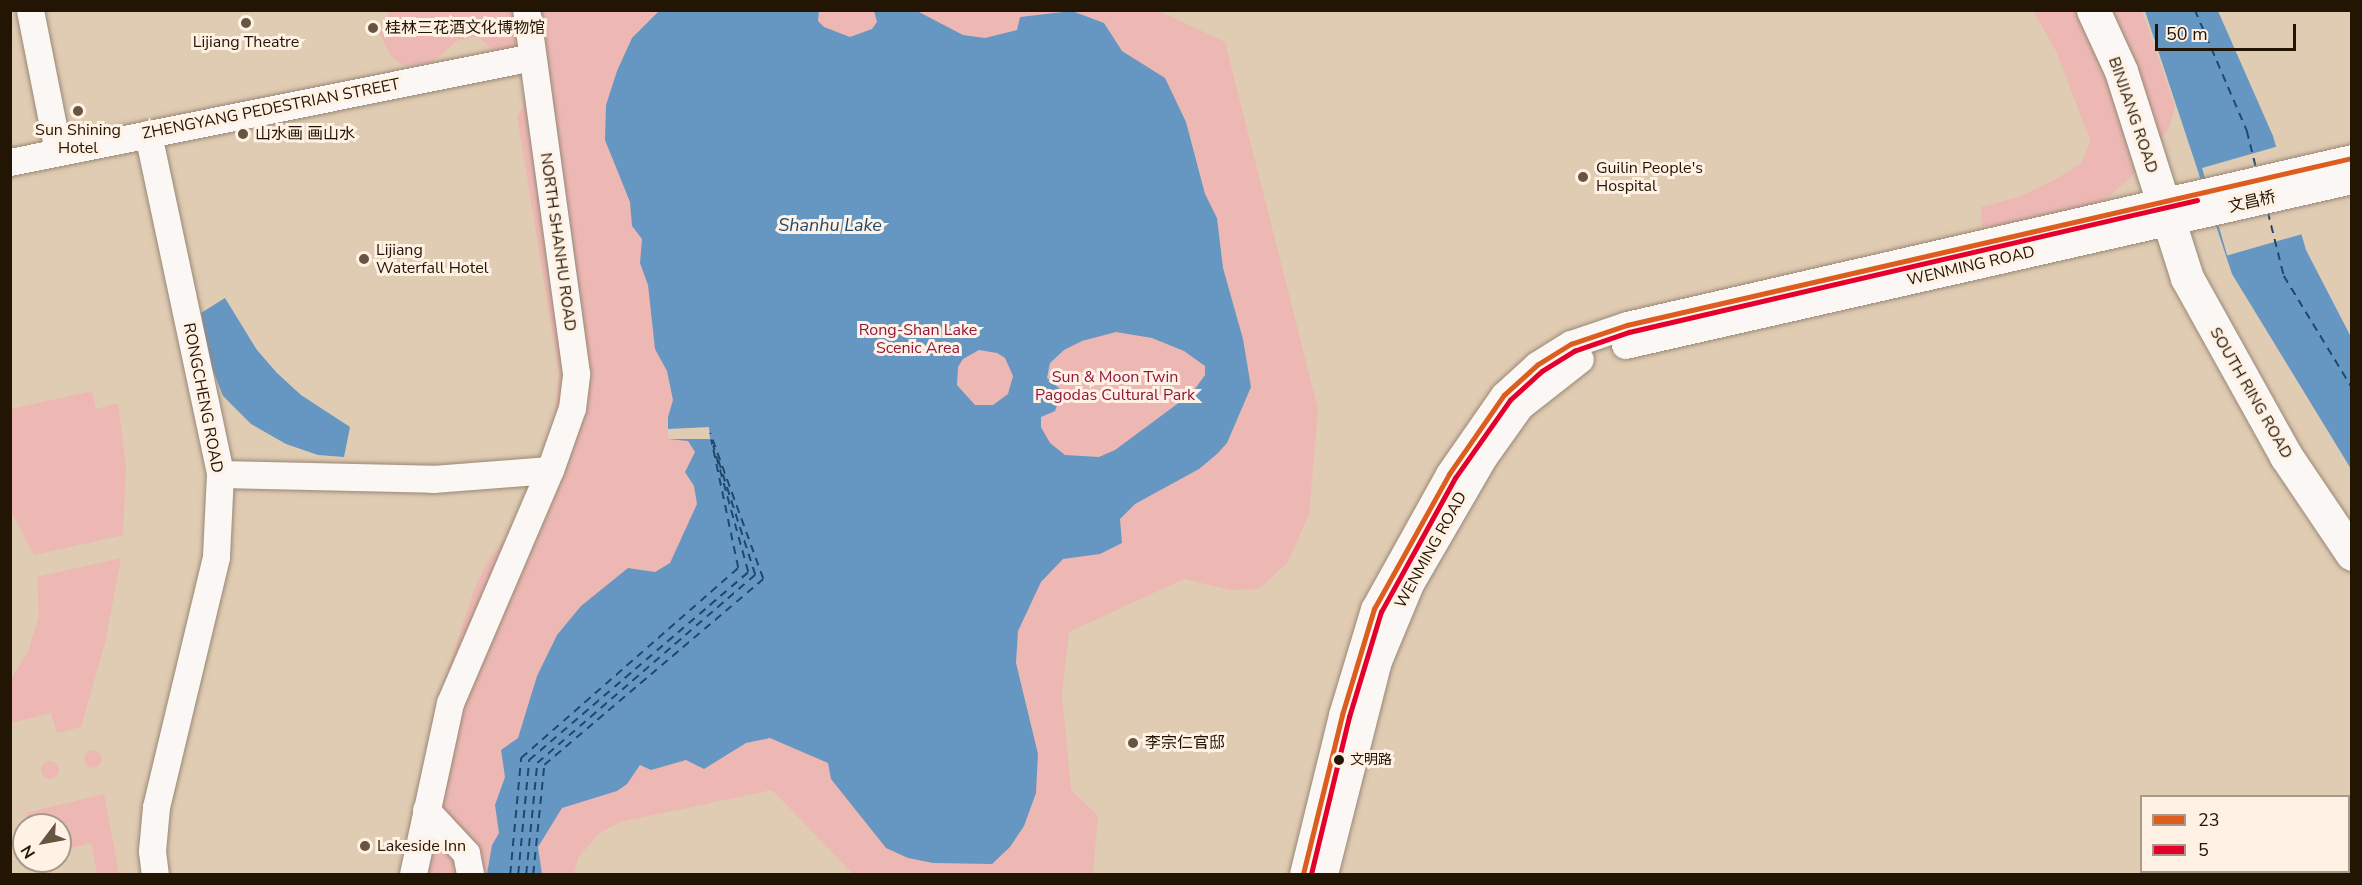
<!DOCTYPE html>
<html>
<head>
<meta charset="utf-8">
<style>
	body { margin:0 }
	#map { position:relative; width:2362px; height:885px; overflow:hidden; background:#e0cbb3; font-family:"Nunito Sans","Noto Sans SC",sans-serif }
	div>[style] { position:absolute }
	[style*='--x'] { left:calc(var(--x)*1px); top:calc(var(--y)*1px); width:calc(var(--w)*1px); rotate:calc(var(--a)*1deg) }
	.green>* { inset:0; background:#edb8b4 }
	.round { border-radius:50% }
	.water>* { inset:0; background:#6697c2 }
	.pier>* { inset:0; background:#e0cbb3; transform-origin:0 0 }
	.ferry>* { height:1.5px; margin-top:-0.75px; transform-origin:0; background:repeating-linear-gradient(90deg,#1f486d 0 8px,transparent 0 14px) }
	.roads { filter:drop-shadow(0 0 2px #988875) drop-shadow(0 0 2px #988875) }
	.minor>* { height:27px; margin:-13.5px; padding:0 13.5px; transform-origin:13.5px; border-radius:13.5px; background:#faf7f4 }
	.major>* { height:33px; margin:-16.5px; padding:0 16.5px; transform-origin:16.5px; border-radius:16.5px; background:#faf7f4 }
	.bus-1>* { height:4.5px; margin:-2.25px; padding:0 2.25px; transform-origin:2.25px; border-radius:2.25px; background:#dd5d1f }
	.bus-2>* { height:4.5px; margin:-2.25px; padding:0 2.25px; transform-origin:2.25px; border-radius:2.25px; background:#e4002b }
	.dots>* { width:16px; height:16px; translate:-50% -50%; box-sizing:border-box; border:3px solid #fff2e5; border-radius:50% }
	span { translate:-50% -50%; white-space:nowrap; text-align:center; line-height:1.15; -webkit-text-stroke:6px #fff2e5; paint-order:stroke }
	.bus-label { font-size:14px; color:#231504 }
	.left { translate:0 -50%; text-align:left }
	.poi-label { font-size:16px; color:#231504 }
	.street-label { font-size:16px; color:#231504 }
	.park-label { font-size:16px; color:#92173e }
	.water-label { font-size:18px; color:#1f486d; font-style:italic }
	.frame { position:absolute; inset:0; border:12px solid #231504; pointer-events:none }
	.legend { position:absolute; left:2140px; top:795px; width:210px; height:78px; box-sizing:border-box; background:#fff2e5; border:2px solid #a79a8b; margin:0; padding:8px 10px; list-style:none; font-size:18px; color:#231504 }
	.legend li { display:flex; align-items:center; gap:12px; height:30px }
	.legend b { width:30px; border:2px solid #a79a8b }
	.north { position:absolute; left:12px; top:813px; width:60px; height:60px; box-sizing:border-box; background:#fff2e5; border:2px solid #a79a8b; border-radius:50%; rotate:238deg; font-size:16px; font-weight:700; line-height:24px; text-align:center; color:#231504 }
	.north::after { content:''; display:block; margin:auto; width:21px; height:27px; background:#655541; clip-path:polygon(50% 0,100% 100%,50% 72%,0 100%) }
	.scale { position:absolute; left:2155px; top:24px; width:141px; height:27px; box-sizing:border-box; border:3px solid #231504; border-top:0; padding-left:8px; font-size:18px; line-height:21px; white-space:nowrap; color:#231504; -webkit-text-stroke:4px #fff2e5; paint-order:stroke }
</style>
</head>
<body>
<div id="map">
	<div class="green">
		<div style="clip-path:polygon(390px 10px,1157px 10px,1225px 42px,1318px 409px,1309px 515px,1287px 563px,1259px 589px,1231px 590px,1184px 579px,1069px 632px,1062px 695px,1071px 790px,1098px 816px,1093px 874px,853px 874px,772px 790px,620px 822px,598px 834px,578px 858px,574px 874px,418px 874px,433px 717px,473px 593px,486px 564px,507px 536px,555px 431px,559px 373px,517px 116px,523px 107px,526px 80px,477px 36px,457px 41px,431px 63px,404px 66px,391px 56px,380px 34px)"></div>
		<div style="clip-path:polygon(2033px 11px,2142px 11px,2175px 106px,2169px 129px,2131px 177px,2103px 202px,2011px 227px,1981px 226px,1981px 207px,2019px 197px,2056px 179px,2082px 163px,2090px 140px,2056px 51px)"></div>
		<div style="clip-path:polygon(92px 391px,96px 409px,118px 403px,126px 466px,123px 535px,34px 555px,11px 511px,11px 409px)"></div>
		<div style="clip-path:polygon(121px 558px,105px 643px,81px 727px,57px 733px,51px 713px,11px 723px,11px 679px,28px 652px,39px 615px,37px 577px)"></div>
		<div class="round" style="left:84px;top:750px;width:18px;height:18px"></div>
		<div class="round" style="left:41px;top:761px;width:18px;height:18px"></div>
		<div style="clip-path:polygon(104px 794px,119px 874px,97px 874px,91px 843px,60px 851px,60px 825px,29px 825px,26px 813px)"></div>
	</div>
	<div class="water">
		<div style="clip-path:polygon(evenodd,660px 10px,819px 11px,818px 21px,824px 27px,850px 37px,872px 29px,877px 22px,874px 11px,917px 11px,963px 35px,985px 38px,1017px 30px,1020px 17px,1072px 11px,1104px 23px,1122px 51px,1165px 78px,1186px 122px,1205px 194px,1217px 218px,1223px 268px,1243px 339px,1251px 387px,1227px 443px,1217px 454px,1199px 469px,1135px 504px,1120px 519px,1122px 543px,1100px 554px,1063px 559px,1041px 582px,1018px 631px,1016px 663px,1038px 754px,1036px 793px,1024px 826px,1010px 847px,992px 864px,933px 863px,908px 858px,886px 848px,831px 779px,828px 763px,770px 738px,746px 743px,704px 769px,686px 760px,651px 770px,640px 765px,627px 784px,617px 791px,562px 808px,538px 847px,542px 874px,487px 874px,492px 845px,499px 833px,495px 805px,505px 777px,501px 750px,518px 738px,537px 676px,557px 635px,581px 606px,628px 568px,655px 572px,670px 563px,697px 504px,694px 486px,685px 472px,695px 452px,688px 441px,668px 439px,668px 417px,673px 400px,667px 371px,655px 349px,648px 285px,640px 263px,642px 239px,632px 226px,630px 202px,605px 140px,606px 105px,617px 71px,632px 38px,660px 10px,1116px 332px,1152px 338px,1184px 351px,1205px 366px,1205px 375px,1192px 393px,1115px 450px,1099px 457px,1065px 455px,1050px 443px,1041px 427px,1041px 417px,1055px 411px,1059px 400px,1060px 389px,1047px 378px,1050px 363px,1064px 350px,1082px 341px,1116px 332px,660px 10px,979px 350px,997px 353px,1005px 358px,1013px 376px,1008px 394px,993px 405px,975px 405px,957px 385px,958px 367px,963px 359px,979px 350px)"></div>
		<div style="clip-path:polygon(2145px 11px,2218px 11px,2273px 136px,2306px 250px,2351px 337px,2351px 469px,2232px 274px)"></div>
		<div style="clip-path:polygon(225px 298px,257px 350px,277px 373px,301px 395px,350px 427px,344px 457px,318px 455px,286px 444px,251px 424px,223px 396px,207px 355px,201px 313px)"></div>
	</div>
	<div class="pier">
		<div style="left:2279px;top:146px;width:91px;height:80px;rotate:74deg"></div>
		<div style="clip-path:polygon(709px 427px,710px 439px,668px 439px,668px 429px)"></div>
	</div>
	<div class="ferry">
		<div style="--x:2195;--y:10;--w:132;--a:66.7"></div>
		<div style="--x:2247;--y:131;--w:37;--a:76"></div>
		<div style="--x:2268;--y:212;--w:66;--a:76"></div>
		<div style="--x:2284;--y:276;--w:131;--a:58.7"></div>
		<div style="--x:510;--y:874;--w:117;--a:-84.6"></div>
		<div style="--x:521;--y:758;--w:288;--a:-41.2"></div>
		<div style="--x:738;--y:568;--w:131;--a:-101.9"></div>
		<div style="--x:518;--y:874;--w:115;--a:-84.5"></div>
		<div style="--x:529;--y:760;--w:289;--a:-40.6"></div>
		<div style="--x:748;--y:572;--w:131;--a:-105.5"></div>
		<div style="--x:526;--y:874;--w:112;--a:-84.3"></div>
		<div style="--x:537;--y:763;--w:288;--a:-40.8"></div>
		<div style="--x:755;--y:575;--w:124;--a:-107.9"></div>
		<div style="--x:533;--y:874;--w:110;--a:-84.2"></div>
		<div style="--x:544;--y:765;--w:287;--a:-40.3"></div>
		<div style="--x:763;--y:579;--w:155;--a:-110"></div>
	</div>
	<div class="roads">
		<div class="minor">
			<div style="--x:30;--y:10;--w:145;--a:78.8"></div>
			<div style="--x:148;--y:134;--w:348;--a:78"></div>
			<div style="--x:220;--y:474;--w:83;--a:92.8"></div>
			<div style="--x:216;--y:557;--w:257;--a:103.5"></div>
			<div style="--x:156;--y:807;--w:44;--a:95.2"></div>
			<div style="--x:152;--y:851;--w:23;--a:83"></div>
			<div style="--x:10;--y:162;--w:532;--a:-11.37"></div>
			<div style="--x:1625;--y:345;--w:745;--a:-12.79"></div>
			<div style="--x:220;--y:474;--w:213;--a:1.3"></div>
			<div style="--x:433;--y:479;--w:117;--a:-4.4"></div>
			<div style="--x:550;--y:470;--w:66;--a:-70.5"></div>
			<div style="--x:572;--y:408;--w:35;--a:-83"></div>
			<div style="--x:576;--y:373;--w:366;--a:-97.8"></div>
			<div style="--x:426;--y:810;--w:59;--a:47.1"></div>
			<div style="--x:466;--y:853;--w:21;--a:79"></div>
			<div style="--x:413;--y:874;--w:175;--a:-77.8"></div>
			<div style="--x:450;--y:703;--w:254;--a:-66.8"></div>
			<div style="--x:1303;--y:874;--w:164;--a:-76.2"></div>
			<div style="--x:1342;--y:715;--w:111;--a:-73.2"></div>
			<div style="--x:1374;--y:609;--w:154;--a:-60.9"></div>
			<div style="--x:1449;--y:474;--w:96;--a:-55.2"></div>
			<div style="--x:1504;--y:395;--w:45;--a:-42.3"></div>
			<div style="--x:1537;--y:365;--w:40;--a:-32"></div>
			<div style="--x:1571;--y:344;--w:59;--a:-18.7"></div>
			<div style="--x:1627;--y:325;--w:744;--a:-12.97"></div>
			<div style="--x:1324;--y:874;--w:220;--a:-75.8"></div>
			<div style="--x:1378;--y:661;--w:83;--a:-67.4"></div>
			<div style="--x:1410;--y:584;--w:146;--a:-59.9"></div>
			<div style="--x:1483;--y:458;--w:64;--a:-54.6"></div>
			<div style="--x:1520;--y:406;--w:76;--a:-38.1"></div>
		</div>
		<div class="major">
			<div style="--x:2093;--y:10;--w:67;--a:65.3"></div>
			<div style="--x:2121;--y:71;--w:217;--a:72.3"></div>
			<div style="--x:2187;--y:278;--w:204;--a:60.9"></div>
			<div style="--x:2286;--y:456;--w:118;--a:56"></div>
		</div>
	</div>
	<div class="bus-1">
		<div style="--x:1303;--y:874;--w:164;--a:-76.2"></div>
		<div style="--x:1342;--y:715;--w:111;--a:-73.2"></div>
		<div style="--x:1374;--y:609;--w:154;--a:-60.9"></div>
		<div style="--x:1449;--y:474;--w:96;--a:-55.2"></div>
		<div style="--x:1504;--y:395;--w:45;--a:-42.3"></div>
		<div style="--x:1537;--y:365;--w:40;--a:-32"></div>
		<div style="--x:1571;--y:344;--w:59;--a:-18.7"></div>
		<div style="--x:1627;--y:325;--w:744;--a:-12.97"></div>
	</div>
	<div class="bus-2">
		<div style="--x:1311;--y:874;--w:162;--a:-76.4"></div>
		<div style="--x:1349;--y:717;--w:110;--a:-73.1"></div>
		<div style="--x:1381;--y:612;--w:153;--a:-61.1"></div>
		<div style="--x:1455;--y:478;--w:95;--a:-54.8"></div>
		<div style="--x:1510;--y:400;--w:43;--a:-42.2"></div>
		<div style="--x:1542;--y:371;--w:38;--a:-32"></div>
		<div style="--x:1574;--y:351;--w:58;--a:-19.1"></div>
		<div style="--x:1629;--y:332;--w:583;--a:-13.08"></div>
	</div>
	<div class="dots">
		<div style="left:246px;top:23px;background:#655541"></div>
		<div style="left:373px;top:28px;background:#655541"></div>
		<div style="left:78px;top:111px;background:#655541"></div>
		<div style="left:243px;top:134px;background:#655541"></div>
		<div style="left:1583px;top:177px;background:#655541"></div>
		<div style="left:364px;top:259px;background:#655541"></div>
		<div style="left:1133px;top:743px;background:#655541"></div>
		<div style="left:1339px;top:760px;background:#231504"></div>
		<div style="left:365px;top:846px;background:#655541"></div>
	</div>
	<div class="bus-label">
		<span class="left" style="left:1350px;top:760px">文明路</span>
	</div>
	<div class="poi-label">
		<span class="left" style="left:385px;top:28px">桂林三花酒文化博物馆</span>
		<span style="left:246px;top:42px">Lijiang Theatre</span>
		<span style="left:78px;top:139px">Sun Shining<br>Hotel</span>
		<span class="left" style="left:255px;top:134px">山水画 画山水</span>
		<span class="left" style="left:1596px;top:177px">Guilin People's<br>Hospital</span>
		<span class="left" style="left:376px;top:259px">Lijiang<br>Waterfall Hotel</span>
		<span class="left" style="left:1145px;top:743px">李宗仁官邸</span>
		<span class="left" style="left:377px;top:846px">Lakeside Inn</span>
	</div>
	<div class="street-label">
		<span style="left:271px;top:109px;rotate:-11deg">ZHENGYANG PEDESTRIAN STREET</span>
		<span style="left:2133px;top:115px;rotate:71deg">BINJIANG ROAD</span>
		<span style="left:2252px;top:202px;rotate:-13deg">文昌桥</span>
		<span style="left:558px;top:242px;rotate:82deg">NORTH SHANHU ROAD</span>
		<span style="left:1971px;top:266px;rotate:-13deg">WENMING ROAD</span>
		<span style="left:2251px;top:393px;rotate:60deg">SOUTH RING ROAD</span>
		<span style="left:203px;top:398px;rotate:79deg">RONGCHENG ROAD</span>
		<span style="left:1431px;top:550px;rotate:-61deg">WENMING ROAD</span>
	</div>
	<div class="park-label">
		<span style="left:918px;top:339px">Rong-Shan Lake<br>Scenic Area</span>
		<span style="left:1115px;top:386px">Sun &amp; Moon Twin<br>Pagodas Cultural Park</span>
	</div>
	<div class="water-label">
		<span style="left:830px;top:225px">Shanhu Lake</span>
	</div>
	<div class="frame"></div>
	<ul class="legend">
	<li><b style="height:8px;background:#dd5d1f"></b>23</li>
	<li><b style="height:8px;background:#e4002b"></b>5</li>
	</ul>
	<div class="north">N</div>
	<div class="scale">50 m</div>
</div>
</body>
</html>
